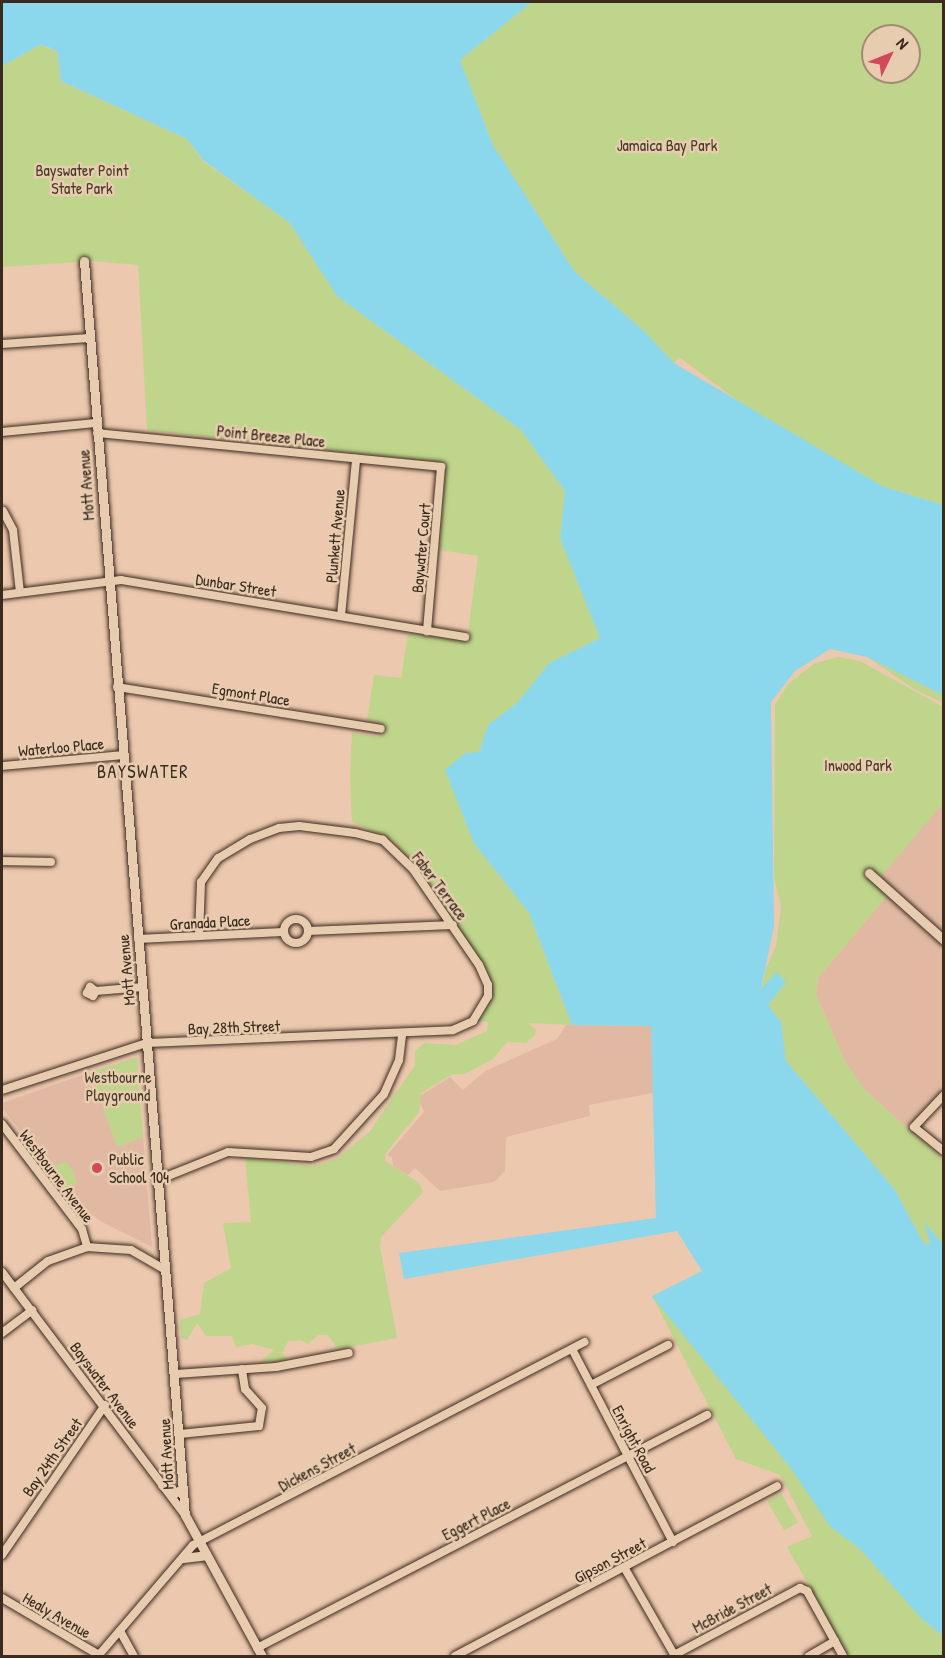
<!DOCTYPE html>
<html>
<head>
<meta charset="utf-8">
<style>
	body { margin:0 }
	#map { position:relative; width:945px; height:1658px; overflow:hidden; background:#ecc8ae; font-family:"Patrick Hand",sans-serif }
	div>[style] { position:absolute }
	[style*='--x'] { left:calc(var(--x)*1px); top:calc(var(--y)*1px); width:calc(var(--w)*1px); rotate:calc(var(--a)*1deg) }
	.built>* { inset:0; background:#e1b9a2 }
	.green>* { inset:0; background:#bfd58b; transform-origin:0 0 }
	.water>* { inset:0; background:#8bd7eb }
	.roads { filter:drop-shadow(0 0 2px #3b2a1e) drop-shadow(0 0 2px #3b2a1e) }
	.minor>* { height:8px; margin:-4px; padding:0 4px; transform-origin:4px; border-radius:4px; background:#e7ccaf }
	.minor>.ring { margin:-4px; padding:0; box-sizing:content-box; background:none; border:8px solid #e7ccaf; border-radius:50% }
	.tertiary>* { height:9px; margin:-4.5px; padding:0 4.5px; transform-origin:4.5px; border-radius:4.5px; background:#e7ccaf }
	.dots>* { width:16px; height:16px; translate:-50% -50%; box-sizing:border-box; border:3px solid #e7ccaf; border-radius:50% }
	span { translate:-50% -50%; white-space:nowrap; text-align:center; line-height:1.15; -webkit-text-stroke:5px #e7ccaf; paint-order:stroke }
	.park-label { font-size:16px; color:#483b29 }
	.street-label { font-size:16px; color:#3b2a1e }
	.poi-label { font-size:16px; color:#3b2a1e }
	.left { translate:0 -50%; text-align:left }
	.neighbourhood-label { font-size:18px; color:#3b2a1e; letter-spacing:1.5px }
	.frame { position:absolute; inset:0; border:3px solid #3b2a1e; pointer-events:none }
	.north { position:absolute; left:861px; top:24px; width:60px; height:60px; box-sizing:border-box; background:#e7ccaf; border:2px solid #a28b75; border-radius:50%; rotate:47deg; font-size:16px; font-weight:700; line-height:24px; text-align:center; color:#3b2a1e }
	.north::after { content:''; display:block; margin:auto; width:21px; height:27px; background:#d1495b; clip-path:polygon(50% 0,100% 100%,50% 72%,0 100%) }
</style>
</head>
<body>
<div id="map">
	<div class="built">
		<div style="clip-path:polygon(943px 803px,943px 1094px,910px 1131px,863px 1088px,844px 1060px,816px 994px,818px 978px,891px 891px,878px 879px)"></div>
		<div style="clip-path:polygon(566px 1025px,651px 1026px,653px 1093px,589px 1105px,590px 1116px,506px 1137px,505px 1171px,494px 1182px,440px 1191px,415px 1168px,408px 1175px,393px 1166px,392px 1157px,387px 1155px,424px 1112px,418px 1097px,450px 1077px,463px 1090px,485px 1071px,557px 1039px)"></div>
		<div style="clip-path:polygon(91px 1072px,117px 1146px,143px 1137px,152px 1247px,104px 1223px,83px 1209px,2px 1108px,2px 1103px)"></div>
	</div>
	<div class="green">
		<div style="clip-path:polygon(evenodd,532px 2px,943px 2px,943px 505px,882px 486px,749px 409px,679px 357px,674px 363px,643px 330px,575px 272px,493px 145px,460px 60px,532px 2px,873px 36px,909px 36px,909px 72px,873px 72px,873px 36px)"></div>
		<div style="clip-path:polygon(40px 45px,57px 51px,61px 81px,187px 139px,203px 161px,290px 223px,337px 296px,521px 430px,565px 491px,560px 538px,600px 638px,549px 663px,518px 702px,488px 725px,479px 753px,474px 843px,529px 913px,572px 1025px,528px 1023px,536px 1030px,535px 1035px,526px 1043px,507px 1042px,493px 1059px,465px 1074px,453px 1074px,421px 1093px,419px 1112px,386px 1153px,385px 1161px,418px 1182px,423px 1192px,381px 1237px,380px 1247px,397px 1338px,338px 1349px,328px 1335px,318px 1335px,308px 1344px,301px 1340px,288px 1341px,282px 1353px,288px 1360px,259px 1363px,274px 1350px,252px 1344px,236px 1347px,232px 1336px,206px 1336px,197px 1323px,187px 1340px,181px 1338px,180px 1320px,200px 1314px,204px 1283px,231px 1268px,223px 1223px,251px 1222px,245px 1158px,312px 1166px,338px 1158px,370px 1131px,415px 1065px,415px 1051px,424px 1043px,455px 1045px,487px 1031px,488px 1022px,477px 1021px,489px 1000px,487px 971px,416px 864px,391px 839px,352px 822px,350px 776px,352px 733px,379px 737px,382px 723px,367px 720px,374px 675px,401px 678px,408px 634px,467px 640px,478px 556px,440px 550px,445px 463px,147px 430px,138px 265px,92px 261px,2px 267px,2px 66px)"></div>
		<div style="clip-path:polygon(838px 657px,860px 661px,943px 707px,943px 803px,879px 879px,891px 891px,818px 978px,816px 994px,844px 1060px,863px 1088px,943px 1160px,943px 1244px,928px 1226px,930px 1242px,928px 1245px,923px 1242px,895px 1190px,786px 1061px,781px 1022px,768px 1005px,786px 982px,761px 991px,766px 968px,776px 946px,781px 906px,774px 877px,775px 705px,788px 684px,815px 663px)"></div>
		<div style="clip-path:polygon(867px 657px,943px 695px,943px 703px,914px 689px)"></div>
		<div style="clip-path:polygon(137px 1057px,143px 1137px,117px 1147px,91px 1072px)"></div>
		<div style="clip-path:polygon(65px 1162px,72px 1168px,77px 1183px,64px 1189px,48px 1168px)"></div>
		<div style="clip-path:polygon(699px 1273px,907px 1573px,906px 1599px,923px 1620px,943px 1636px,943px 1656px,849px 1656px,787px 1547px,812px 1536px,780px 1475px,736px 1459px,652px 1296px)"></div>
		<div style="left:781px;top:1493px;width:34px;height:16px;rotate:60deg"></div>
	</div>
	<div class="water">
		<div style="clip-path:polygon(2px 2px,532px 2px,460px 60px,493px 145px,575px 272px,643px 330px,674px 363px,882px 486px,943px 505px,943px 695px,867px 657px,830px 649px,795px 671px,771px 702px,774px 926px,761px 989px,777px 972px,786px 982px,768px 1005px,781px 1022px,786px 1061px,895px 1190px,923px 1242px,928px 1245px,930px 1242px,924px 1222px,943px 1244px,943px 1636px,923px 1620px,861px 1550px,830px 1526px,790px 1467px,652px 1296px,702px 1271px,677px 1231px,404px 1279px,399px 1253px,656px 1218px,651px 1026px,572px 1025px,529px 913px,474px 843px,445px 770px,465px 753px,479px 752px,488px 725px,518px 702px,549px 663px,600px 638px,560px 538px,565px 491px,521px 430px,337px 296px,290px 223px,203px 160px,187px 139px,61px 81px,57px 51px,48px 47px,40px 45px,2px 66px)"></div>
	</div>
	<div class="roads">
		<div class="minor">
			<div style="--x:2;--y:344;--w:87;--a:-3.9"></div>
			<div style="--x:2;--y:432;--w:94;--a:-5.5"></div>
			<div style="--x:97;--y:433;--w:346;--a:5.6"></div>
			<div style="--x:441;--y:467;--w:165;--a:94.9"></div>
			<div style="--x:3;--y:511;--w:21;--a:62"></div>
			<div style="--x:13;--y:530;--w:62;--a:83.6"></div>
			<div style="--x:2;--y:595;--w:120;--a:-7.2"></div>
			<div style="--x:121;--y:580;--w:349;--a:9.4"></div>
			<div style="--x:341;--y:616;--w:158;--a:-84.5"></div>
			<div style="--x:117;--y:687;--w:267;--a:9"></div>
			<div style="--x:2;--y:766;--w:121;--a:-5.2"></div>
			<div style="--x:2;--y:861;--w:49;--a:1.2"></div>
			<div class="ring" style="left:284px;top:919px;width:16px;height:16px"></div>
			<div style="--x:308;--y:931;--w:145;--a:-2.4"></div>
			<div style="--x:138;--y:939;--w:145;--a:-2.8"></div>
			<div style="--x:96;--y:991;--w:6;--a:121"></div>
			<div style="--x:93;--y:996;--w:7;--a:-153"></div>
			<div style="--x:87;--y:993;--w:7;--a:-63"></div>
			<div style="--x:90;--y:987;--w:7;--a:34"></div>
			<div style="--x:96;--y:991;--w:47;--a:-4.9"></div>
			<div style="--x:2;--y:1090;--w:152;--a:-18"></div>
			<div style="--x:147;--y:1043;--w:306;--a:-2.4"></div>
			<div style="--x:453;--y:1030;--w:22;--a:-24"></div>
			<div style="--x:473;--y:1021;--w:29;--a:-59"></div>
			<div style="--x:488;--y:996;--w:11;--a:-90"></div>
			<div style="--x:488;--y:985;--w:22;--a:-114"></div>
			<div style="--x:479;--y:965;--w:116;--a:-124.5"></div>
			<div style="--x:413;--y:869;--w:42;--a:-136"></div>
			<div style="--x:383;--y:840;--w:29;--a:-166"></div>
			<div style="--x:355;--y:833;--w:56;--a:-172.9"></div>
			<div style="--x:299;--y:826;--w:20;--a:174"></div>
			<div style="--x:279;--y:828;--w:31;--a:159"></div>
			<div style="--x:250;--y:839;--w:37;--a:149"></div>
			<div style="--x:218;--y:858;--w:29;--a:125"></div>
			<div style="--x:201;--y:882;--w:54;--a:92.1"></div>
			<div style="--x:944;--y:1095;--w:44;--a:133.2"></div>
			<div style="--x:914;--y:1127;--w:38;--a:39"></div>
			<div style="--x:2;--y:1124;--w:132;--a:52.7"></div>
			<div style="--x:82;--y:1229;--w:19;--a:74"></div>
			<div style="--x:158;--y:1180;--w:75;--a:-21.8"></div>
			<div style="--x:228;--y:1152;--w:83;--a:3.4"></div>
			<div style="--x:311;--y:1157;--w:24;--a:-19"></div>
			<div style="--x:334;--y:1149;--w:74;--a:-47.7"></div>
			<div style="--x:384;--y:1094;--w:37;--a:-66"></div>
			<div style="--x:399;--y:1060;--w:26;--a:-83"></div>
			<div style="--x:2;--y:1272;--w:304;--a:53"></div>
			<div style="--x:14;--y:1288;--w:43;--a:-38.5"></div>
			<div style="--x:48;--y:1261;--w:41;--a:-19.7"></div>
			<div style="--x:87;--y:1247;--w:44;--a:3.9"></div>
			<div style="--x:131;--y:1250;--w:39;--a:30"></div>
			<div style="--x:2;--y:1333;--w:38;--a:-37"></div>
			<div style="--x:572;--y:1349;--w:218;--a:62.4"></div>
			<div style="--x:176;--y:1374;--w:100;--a:-4"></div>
			<div style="--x:276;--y:1367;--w:74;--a:-10.9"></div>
			<div style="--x:591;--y:1385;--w:87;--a:-27.5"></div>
			<div style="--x:180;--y:1434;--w:79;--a:-5.8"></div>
			<div style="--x:259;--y:1426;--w:18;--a:-81"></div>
			<div style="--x:262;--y:1408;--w:25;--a:-132"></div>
			<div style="--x:245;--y:1389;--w:20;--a:-99"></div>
			<div style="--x:2;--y:1555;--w:182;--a:-55.5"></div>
			<div style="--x:624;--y:1567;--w:103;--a:60.2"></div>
			<div style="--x:2;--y:1598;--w:113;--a:30.4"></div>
			<div style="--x:120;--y:1631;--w:29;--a:61"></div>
			<div style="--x:257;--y:1648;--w:507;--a:-27.37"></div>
			<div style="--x:674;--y:1655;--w:143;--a:-28"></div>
			<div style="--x:800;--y:1588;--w:8;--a:23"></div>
			<div style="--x:807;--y:1591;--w:74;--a:61"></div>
			<div style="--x:98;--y:1656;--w:146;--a:-49.4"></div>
			<div style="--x:193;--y:1545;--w:441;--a:-27.4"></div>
			<div style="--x:455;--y:1656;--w:364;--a:-27.8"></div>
			<div style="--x:809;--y:1656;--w:30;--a:-30"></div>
		</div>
		<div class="tertiary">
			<div style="--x:84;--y:261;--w:1258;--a:85.4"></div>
			<div style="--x:185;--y:1515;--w:161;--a:61.4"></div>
			<div style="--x:869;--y:873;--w:101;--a:41.8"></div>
			<div style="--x:162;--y:1485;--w:15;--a:32"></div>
			<div style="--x:175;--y:1493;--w:9;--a:-32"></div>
			<div style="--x:183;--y:1558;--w:23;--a:-7"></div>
		</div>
	</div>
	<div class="dots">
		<div style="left:97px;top:1168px;background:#d1495b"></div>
	</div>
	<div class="park-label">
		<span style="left:667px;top:145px">Jamaica Bay Park</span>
		<span style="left:82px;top:179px">Bayswater Point<br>State Park</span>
		<span style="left:858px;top:765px">Inwood Park</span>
		<span style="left:118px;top:1086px">Westbourne<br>Playground</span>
	</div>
	<div class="street-label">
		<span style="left:271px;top:436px;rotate:6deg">Point Breeze Place</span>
		<span style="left:86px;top:485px;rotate:-94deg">Mott Avenue</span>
		<span style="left:335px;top:536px;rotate:-85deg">Plunkett Avenue</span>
		<span style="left:421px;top:548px;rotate:-85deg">Baywater Court</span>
		<span style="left:236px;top:585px;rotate:9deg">Dunbar Street</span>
		<span style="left:251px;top:694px;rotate:9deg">Egmont Place</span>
		<span style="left:61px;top:747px;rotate:-5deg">Waterloo Place</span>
		<span style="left:440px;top:886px;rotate:53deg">Faber Terrace</span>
		<span style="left:210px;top:922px;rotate:-3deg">Granada Place</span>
		<span style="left:126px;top:970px;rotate:-95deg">Mott Avenue</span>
		<span style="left:234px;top:1027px;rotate:-2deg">Bay 28th Street</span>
		<span style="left:57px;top:1176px;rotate:53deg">Westbourne Avenue</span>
		<span style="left:105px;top:1385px;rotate:53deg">Bayswater Avenue</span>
		<span style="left:634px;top:1439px;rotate:62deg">Enright Road</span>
		<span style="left:166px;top:1454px;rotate:-93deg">Mott Avenue</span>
		<span style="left:52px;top:1457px;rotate:-55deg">Bay 24th Street</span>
		<span style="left:317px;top:1467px;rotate:-28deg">Dickens Street</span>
		<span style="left:476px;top:1519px;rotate:-27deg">Eggert Place</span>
		<span style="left:610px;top:1560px;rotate:-28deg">Gipson Street</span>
		<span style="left:732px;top:1608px;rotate:-28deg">McBride Street</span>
		<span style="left:57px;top:1615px;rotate:30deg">Healy Avenue</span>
	</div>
	<div class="poi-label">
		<span class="left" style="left:109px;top:1168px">Public<br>School 104</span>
	</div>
	<div class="neighbourhood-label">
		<span style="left:143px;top:772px">BAYSWATER</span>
	</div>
	<div class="frame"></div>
	<div class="north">N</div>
</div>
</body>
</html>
